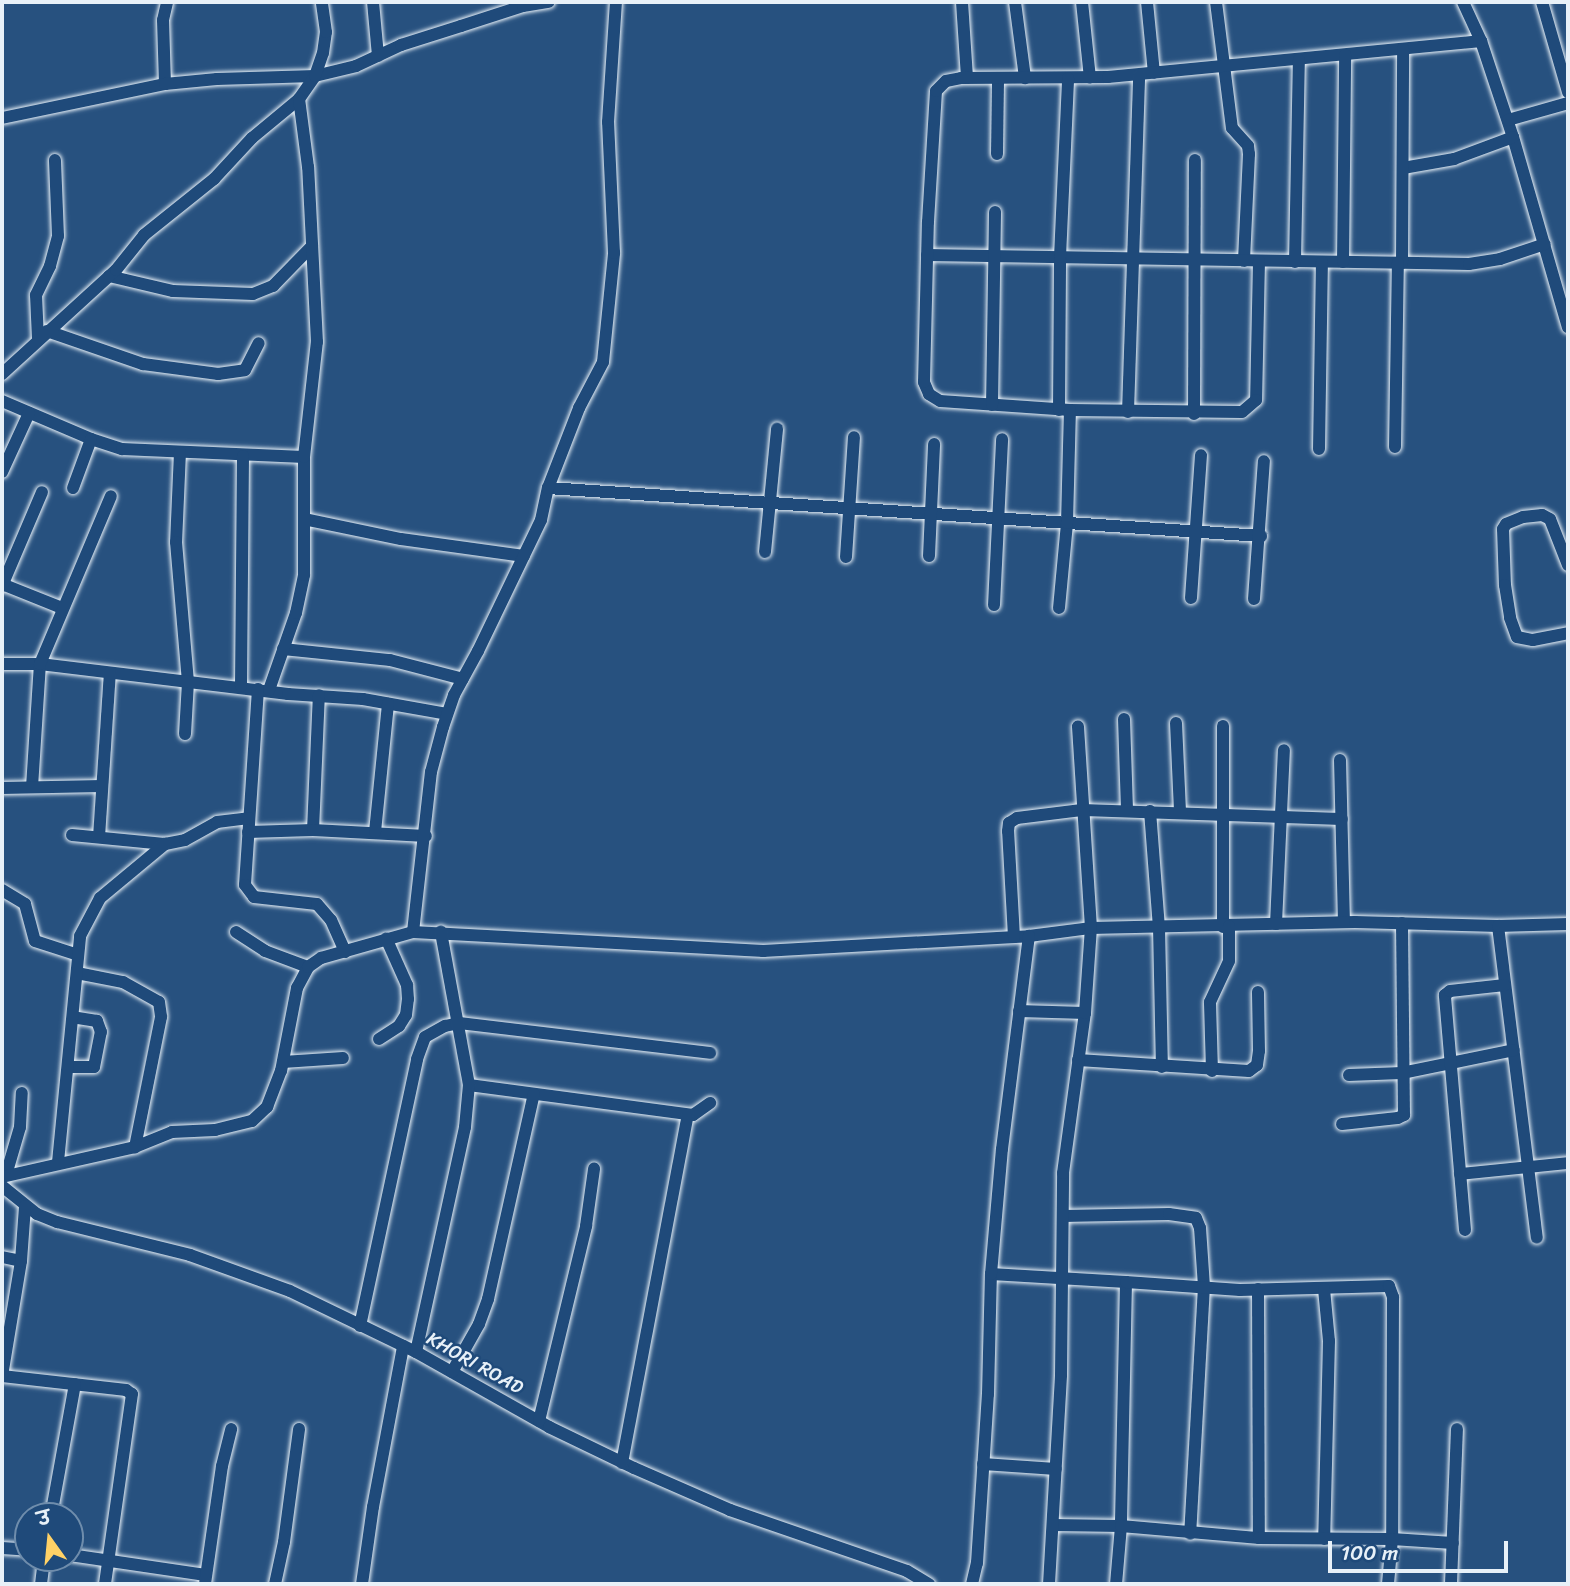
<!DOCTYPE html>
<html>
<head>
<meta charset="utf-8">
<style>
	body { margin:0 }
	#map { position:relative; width:1570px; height:1586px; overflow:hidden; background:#27517f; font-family:Sriracha,"Playpen Sans Deva",sans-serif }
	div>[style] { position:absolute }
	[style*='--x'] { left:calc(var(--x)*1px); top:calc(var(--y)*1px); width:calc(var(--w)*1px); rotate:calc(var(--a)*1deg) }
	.roads { filter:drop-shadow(0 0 2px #e8f1f8) drop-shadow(0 0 2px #e8f1f8) }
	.minor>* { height:12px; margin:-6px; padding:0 6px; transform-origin:6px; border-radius:6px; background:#1f4a7a }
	span { translate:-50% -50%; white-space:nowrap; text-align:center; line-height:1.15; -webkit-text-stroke:5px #1f4a7a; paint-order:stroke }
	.street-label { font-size:19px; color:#e8f1f8 }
	.frame { position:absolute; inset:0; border:4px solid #e8f1f8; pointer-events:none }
	.north { position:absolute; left:14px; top:1502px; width:70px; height:70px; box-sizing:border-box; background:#1f4a7a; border:2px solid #6f8dac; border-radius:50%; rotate:345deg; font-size:19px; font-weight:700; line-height:28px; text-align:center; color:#e8f1f8 }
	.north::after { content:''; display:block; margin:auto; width:24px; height:32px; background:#ffd166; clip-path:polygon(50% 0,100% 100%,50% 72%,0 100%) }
	.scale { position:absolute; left:1328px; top:1541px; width:180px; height:32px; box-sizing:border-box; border:4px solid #e8f1f8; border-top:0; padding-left:9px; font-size:21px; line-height:24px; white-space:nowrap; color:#e8f1f8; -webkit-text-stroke:5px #1f4a7a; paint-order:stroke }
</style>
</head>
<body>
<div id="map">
	<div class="roads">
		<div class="minor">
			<div style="--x:373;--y:2;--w:54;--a:84.7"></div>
			<div style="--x:962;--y:2;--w:76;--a:86.2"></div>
			<div style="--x:1015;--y:2;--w:77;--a:82.5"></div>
			<div style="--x:1082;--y:2;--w:76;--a:84"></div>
			<div style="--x:1147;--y:2;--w:71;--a:84.4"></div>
			<div style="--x:1216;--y:2;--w:127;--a:82.8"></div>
			<div style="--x:1232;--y:128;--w:24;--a:48"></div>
			<div style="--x:1248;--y:146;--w:8;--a:83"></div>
			<div style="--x:1249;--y:154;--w:107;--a:92.7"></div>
			<div style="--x:1463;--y:2;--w:43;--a:65.2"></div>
			<div style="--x:1481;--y:41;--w:101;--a:71.6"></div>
			<div style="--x:1513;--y:137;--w:198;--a:73.9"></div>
			<div style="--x:1542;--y:2;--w:94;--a:73.9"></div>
			<div style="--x:165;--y:84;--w:64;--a:-91.8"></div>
			<div style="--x:163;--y:20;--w:18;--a:-77"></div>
			<div style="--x:2;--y:118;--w:167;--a:-11.8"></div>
			<div style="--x:165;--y:84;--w:52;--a:-5.5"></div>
			<div style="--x:217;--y:79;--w:98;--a:-1.8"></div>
			<div style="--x:315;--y:76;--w:42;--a:-13.7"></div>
			<div style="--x:356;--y:66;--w:50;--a:-25"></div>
			<div style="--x:401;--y:45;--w:63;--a:-17.6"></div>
			<div style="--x:461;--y:26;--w:65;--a:-17.9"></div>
			<div style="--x:523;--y:6;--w:26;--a:-9"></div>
			<div style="--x:1508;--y:120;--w:62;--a:-15.8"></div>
			<div style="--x:997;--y:154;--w:76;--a:-89.2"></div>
			<div style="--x:1403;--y:168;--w:52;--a:-10"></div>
			<div style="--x:1454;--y:159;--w:63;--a:-20.4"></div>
			<div style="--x:927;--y:255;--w:542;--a:0.95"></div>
			<div style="--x:1469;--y:264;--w:31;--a:-9"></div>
			<div style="--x:1500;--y:259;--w:47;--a:-18.4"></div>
			<div style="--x:1259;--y:261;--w:139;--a:91.2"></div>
			<div style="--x:1256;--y:400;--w:18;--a:139"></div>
			<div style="--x:1242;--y:412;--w:172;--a:-179.3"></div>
			<div style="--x:1070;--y:410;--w:130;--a:-176"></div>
			<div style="--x:940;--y:401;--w:13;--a:-148"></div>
			<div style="--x:929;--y:394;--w:13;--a:-113"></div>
			<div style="--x:924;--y:382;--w:160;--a:-88.6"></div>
			<div style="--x:928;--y:222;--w:131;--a:-86.5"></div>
			<div style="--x:936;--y:91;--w:14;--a:-45"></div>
			<div style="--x:946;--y:81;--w:15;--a:-11"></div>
			<div style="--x:961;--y:78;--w:147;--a:-0.4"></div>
			<div style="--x:1108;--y:77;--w:375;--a:-5.5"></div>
			<div style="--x:1295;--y:262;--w:202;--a:-88.9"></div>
			<div style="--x:1343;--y:262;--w:207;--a:-89.4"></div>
			<div style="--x:1402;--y:263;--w:214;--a:-89.7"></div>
			<div style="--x:109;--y:276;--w:66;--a:13.2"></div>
			<div style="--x:173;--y:291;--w:80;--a:2.1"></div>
			<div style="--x:253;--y:294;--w:22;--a:-22"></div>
			<div style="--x:273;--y:286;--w:56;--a:-45.7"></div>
			<div style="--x:47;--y:331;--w:102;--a:19"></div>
			<div style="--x:143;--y:364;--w:76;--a:7.6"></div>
			<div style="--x:218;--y:374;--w:27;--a:-8"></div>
			<div style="--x:245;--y:370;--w:30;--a:-63"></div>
			<div style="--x:38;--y:339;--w:44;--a:-92.6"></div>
			<div style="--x:36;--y:295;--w:32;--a:-64"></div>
			<div style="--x:50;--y:266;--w:31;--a:-75"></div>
			<div style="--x:58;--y:236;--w:76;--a:-92.3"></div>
			<div style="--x:2;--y:374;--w:154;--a:-42.4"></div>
			<div style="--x:116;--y:270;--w:45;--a:-51.3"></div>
			<div style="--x:144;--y:235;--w:90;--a:-38.7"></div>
			<div style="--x:214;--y:179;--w:56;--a:-47.2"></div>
			<div style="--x:252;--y:138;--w:61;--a:-39.7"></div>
			<div style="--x:299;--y:99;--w:28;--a:-55"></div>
			<div style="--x:315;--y:76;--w:24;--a:-71"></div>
			<div style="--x:323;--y:53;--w:21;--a:-82"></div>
			<div style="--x:326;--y:32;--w:30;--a:-98"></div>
			<div style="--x:2;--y:401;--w:97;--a:23.1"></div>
			<div style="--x:91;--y:439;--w:33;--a:18"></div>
			<div style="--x:122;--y:449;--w:182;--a:2.5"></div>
			<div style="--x:992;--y:405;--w:193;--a:-89.1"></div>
			<div style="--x:1059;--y:410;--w:153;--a:-89.6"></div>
			<div style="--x:1060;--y:257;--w:179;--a:-87.4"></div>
			<div style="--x:1128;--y:412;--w:337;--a:-88.1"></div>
			<div style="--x:1194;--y:414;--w:254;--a:-89.8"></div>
			<div style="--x:1395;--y:447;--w:184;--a:-89.1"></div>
			<div style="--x:1319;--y:449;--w:187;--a:-89.1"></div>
			<div style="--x:180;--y:452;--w:90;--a:92.5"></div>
			<div style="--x:176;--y:542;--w:141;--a:85.1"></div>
			<div style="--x:188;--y:682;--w:52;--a:93.3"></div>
			<div style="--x:2;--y:472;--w:65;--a:-65.4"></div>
			<div style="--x:73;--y:488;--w:52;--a:-69.8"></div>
			<div style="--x:548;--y:488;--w:715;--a:3.85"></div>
			<div style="--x:304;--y:519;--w:99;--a:11.7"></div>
			<div style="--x:401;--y:539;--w:124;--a:7.9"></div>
			<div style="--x:765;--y:552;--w:124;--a:-84.4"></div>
			<div style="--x:929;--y:556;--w:112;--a:-87.4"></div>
			<div style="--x:846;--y:557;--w:120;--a:-86.2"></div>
			<div style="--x:1568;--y:565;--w:49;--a:-111.4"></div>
			<div style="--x:1550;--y:519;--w:9;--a:-153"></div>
			<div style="--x:1542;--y:515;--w:19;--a:174"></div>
			<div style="--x:1523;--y:517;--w:18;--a:158"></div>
			<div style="--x:1506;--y:524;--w:6;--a:121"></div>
			<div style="--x:1503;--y:529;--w:56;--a:88"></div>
			<div style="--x:1505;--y:585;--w:33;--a:81"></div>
			<div style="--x:1510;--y:618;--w:20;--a:70"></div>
			<div style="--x:1517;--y:637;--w:16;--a:11"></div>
			<div style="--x:1533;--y:640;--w:36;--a:-11"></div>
			<div style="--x:2;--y:584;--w:65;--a:21.8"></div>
			<div style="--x:2;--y:586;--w:102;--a:-66.9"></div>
			<div style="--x:1191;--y:598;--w:143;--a:-86"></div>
			<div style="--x:1254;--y:599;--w:138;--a:-85.9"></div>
			<div style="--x:994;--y:605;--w:166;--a:-87.2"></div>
			<div style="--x:1059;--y:608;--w:85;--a:-84.6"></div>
			<div style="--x:1067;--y:523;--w:113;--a:-88.5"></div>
			<div style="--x:283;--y:649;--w:108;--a:5.9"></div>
			<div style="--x:390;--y:660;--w:75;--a:14.6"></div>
			<div style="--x:2;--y:664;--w:38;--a:0"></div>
			<div style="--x:40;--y:664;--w:250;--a:6.9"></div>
			<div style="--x:288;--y:694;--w:75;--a:3.8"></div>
			<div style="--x:363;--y:699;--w:85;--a:10.1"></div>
			<div style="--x:241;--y:686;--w:230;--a:-89.5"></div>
			<div style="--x:258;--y:689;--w:196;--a:93.8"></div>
			<div style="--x:245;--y:885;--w:15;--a:53"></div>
			<div style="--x:254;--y:897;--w:63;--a:6.3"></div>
			<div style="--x:317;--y:904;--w:21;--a:49"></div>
			<div style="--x:331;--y:920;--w:35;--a:66"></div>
			<div style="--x:269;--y:690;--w:82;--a:-70.7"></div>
			<div style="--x:296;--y:613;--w:39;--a:-78"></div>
			<div style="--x:304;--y:575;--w:118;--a:-90"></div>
			<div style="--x:304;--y:457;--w:116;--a:-83.6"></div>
			<div style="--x:317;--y:342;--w:175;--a:-92.9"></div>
			<div style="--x:308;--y:167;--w:69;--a:-97.5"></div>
			<div style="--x:1124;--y:719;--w:92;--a:88.1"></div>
			<div style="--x:1176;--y:723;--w:89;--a:87.4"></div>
			<div style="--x:1223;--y:726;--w:201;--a:90"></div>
			<div style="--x:1340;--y:760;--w:162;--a:88.6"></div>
			<div style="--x:32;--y:787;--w:123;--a:-86.3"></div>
			<div style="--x:40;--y:664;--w:182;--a:-67.1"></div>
			<div style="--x:2;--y:788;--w:100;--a:-1.1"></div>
			<div style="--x:1150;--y:811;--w:116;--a:85.6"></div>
			<div style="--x:1159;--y:927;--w:140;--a:88.8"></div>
			<div style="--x:313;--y:830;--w:135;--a:-87.5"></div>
			<div style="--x:248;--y:832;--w:65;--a:-1.8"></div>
			<div style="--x:313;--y:830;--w:113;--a:3"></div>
			<div style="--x:375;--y:832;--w:129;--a:-84.2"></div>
			<div style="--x:72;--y:835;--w:93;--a:5.5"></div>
			<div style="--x:165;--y:844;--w:20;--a:-11"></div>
			<div style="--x:185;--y:840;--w:37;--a:-29"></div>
			<div style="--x:217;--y:822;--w:32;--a:-7"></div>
			<div style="--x:99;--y:837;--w:164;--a:-86.2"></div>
			<div style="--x:2;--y:890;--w:27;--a:31"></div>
			<div style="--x:25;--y:904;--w:38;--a:75"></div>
			<div style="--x:35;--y:941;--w:45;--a:18"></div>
			<div style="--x:1276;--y:924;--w:174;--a:-87.4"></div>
			<div style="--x:1498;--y:926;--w:314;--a:82.9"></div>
			<div style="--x:236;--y:932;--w:35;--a:33"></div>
			<div style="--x:265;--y:951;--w:46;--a:20.4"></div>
			<div style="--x:413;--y:932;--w:351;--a:3.1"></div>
			<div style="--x:763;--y:951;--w:266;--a:-3.2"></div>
			<div style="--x:1029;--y:936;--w:63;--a:-7.4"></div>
			<div style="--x:1091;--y:928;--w:264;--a:-1.3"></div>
			<div style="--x:1355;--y:922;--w:143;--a:1.6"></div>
			<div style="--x:1498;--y:926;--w:70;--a:-1.6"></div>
			<div style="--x:1014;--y:937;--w:106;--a:-93.2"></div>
			<div style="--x:1008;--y:831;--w:8;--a:-83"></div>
			<div style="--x:1009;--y:823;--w:9;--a:-32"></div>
			<div style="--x:1017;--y:818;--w:65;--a:-7"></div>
			<div style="--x:1082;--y:810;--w:260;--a:2"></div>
			<div style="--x:77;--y:973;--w:47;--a:11.1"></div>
			<div style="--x:123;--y:982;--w:41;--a:29.1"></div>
			<div style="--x:159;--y:1002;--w:15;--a:82"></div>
			<div style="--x:161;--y:1017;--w:133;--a:101.3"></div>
			<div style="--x:1019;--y:1011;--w:66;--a:1.7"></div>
			<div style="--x:379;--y:1039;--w:24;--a:-33"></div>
			<div style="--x:399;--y:1026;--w:13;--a:-58"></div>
			<div style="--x:406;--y:1015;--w:16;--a:-83"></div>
			<div style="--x:408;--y:999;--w:14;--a:-94"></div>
			<div style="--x:407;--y:985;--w:51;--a:-114.1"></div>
			<div style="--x:1078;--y:1060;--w:171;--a:3.7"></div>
			<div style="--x:1249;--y:1071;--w:10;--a:-37"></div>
			<div style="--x:1257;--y:1065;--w:14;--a:-82"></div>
			<div style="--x:1259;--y:1051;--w:59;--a:-91"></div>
			<div style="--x:283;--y:1062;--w:60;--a:-3.8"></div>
			<div style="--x:68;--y:1067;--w:26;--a:0"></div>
			<div style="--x:94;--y:1067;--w:36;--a:-79"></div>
			<div style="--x:101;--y:1032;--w:12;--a:-110"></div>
			<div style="--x:97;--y:1021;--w:24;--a:-171"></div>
			<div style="--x:1212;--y:1071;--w:69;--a:-91.7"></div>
			<div style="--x:1210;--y:1002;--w:45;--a:-65.1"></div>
			<div style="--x:1229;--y:961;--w:35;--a:-90"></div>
			<div style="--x:1349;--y:1075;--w:53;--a:-2.2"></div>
			<div style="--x:1402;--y:1073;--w:114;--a:-11.6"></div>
			<div style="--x:469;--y:1085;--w:226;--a:7.6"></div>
			<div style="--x:693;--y:1115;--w:21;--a:-35"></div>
			<div style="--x:1342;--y:1124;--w:56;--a:-6.1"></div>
			<div style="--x:1398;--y:1118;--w:7;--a:-27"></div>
			<div style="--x:1404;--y:1115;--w:192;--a:-90.6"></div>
			<div style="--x:58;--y:1162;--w:227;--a:-84.4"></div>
			<div style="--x:80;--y:936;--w:43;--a:-62.2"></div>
			<div style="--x:100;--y:898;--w:85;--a:-39.7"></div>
			<div style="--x:1460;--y:1174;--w:109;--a:-5.8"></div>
			<div style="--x:6;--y:1175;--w:50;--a:-73.7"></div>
			<div style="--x:20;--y:1127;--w:34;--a:-87"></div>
			<div style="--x:2;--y:1177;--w:136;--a:-12.7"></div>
			<div style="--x:135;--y:1147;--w:40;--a:-22"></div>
			<div style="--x:172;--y:1132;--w:43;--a:-2.7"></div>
			<div style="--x:215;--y:1130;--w:38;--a:-14"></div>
			<div style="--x:252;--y:1121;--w:21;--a:-43"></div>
			<div style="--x:267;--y:1107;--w:39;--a:-69"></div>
			<div style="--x:281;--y:1071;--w:85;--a:-79.1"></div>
			<div style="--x:297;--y:988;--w:24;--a:-62"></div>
			<div style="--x:308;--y:967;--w:16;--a:-35"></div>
			<div style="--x:321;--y:958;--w:96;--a:-15.8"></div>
			<div style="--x:413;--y:932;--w:161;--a:-83.6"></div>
			<div style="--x:431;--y:772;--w:47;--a:-75.1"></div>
			<div style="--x:443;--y:727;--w:34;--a:-71"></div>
			<div style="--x:454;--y:695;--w:50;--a:-61.4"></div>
			<div style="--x:478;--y:651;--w:145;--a:-64.3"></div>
			<div style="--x:541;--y:520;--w:33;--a:-78"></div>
			<div style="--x:548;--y:488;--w:86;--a:-68.8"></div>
			<div style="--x:579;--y:408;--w:52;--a:-62.4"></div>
			<div style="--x:603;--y:362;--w:110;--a:-84.2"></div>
			<div style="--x:614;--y:253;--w:131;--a:-92.6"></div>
			<div style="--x:608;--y:122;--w:120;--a:-86.2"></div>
			<div style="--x:2;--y:1186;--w:45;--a:38.7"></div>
			<div style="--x:37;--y:1214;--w:22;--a:22"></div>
			<div style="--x:57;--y:1222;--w:137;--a:13.9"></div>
			<div style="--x:190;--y:1255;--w:106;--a:19.8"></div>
			<div style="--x:290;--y:1291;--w:140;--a:25.8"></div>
			<div style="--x:416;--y:1352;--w:153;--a:29.4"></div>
			<div style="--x:549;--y:1427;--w:94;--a:25.8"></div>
			<div style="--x:634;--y:1468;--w:105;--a:23.6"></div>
			<div style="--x:730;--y:1510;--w:187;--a:19"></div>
			<div style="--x:907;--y:1571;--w:26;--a:31"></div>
			<div style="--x:1063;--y:1216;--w:106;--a:-1.1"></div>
			<div style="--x:1169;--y:1214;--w:27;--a:8"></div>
			<div style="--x:1196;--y:1218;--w:11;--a:68"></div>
			<div style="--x:1200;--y:1228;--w:58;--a:86.1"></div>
			<div style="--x:1204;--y:1286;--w:248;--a:93.2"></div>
			<div style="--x:1465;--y:1230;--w:236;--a:-94.9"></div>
			<div style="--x:1445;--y:995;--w:6;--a:-39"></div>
			<div style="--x:1450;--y:991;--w:55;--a:-6.2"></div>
			<div style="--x:2;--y:1257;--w:19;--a:12"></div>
			<div style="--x:991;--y:1274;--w:135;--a:3.4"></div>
			<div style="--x:1126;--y:1282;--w:244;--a:91.2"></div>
			<div style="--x:1121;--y:1526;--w:58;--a:94.9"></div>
			<div style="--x:1126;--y:1282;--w:114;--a:4"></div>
			<div style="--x:1240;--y:1290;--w:149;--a:-1.5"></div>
			<div style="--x:1389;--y:1286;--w:12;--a:70"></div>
			<div style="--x:1393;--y:1297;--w:242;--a:90.2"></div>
			<div style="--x:1392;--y:1539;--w:45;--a:95.1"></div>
			<div style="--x:1258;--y:1289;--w:249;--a:89.8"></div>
			<div style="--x:1324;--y:1289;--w:52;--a:84.5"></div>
			<div style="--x:1329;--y:1341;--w:198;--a:91.4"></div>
			<div style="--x:360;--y:1326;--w:273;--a:-77.9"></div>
			<div style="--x:417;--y:1059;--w:23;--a:-70"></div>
			<div style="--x:425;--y:1037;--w:23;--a:-29"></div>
			<div style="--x:445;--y:1026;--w:14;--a:-12"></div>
			<div style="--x:459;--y:1023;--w:253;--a:6.8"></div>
			<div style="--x:416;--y:1352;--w:230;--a:-77.7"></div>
			<div style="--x:465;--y:1127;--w:42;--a:-84.6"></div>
			<div style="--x:469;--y:1085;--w:156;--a:-100.4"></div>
			<div style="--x:452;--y:1372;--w:55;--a:-60.6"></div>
			<div style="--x:479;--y:1324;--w:27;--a:-70"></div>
			<div style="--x:488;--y:1299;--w:210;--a:-77.4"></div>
			<div style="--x:2;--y:1376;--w:125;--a:6.4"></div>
			<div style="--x:126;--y:1390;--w:7;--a:34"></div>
			<div style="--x:132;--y:1394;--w:192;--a:98.1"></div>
			<div style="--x:2;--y:1376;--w:117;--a:-80.6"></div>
			<div style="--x:21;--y:1261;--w:55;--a:-85.8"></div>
			<div style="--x:539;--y:1421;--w:201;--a:-76.4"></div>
			<div style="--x:586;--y:1226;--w:58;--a:-82"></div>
			<div style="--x:622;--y:1463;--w:354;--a:-79.3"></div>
			<div style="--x:983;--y:1464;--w:73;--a:3.9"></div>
			<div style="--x:51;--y:1516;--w:134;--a:-79.7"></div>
			<div style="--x:1053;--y:1525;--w:68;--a:0.8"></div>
			<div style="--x:1121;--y:1526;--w:139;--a:5"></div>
			<div style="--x:1259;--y:1538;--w:133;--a:0.4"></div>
			<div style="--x:1392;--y:1539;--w:61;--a:3.8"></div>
			<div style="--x:2;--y:1548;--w:26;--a:4"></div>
			<div style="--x:70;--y:1555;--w:137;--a:8.4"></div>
			<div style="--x:41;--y:1584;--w:26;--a:-83"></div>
			<div style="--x:205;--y:1584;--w:119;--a:-81.8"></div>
			<div style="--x:222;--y:1466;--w:38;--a:-76"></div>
			<div style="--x:275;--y:1584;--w:43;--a:-77.9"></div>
			<div style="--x:284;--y:1542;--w:114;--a:-82.4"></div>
			<div style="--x:362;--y:1584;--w:78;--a:-81.9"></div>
			<div style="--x:373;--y:1507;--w:164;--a:-79.4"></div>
			<div style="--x:972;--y:1584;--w:22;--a:-77"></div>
			<div style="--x:977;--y:1563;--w:169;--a:-86.3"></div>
			<div style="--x:988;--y:1394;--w:120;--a:-88.6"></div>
			<div style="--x:991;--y:1274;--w:125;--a:-85"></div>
			<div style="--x:1002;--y:1149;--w:215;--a:-82.8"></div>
			<div style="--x:1049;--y:1584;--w:209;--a:-86.7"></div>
			<div style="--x:1061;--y:1375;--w:202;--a:-89.4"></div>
			<div style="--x:1063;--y:1173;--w:162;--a:-82.2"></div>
			<div style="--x:1085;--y:1013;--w:85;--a:-86"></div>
			<div style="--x:1091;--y:928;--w:202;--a:-93.7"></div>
			<div style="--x:1451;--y:1584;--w:155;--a:-87.8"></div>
		</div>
	</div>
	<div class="street-label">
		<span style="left:475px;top:1363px;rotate:29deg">KHORI ROAD</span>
	</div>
	<div class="frame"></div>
	<div class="north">उ</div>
	<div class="scale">100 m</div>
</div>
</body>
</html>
